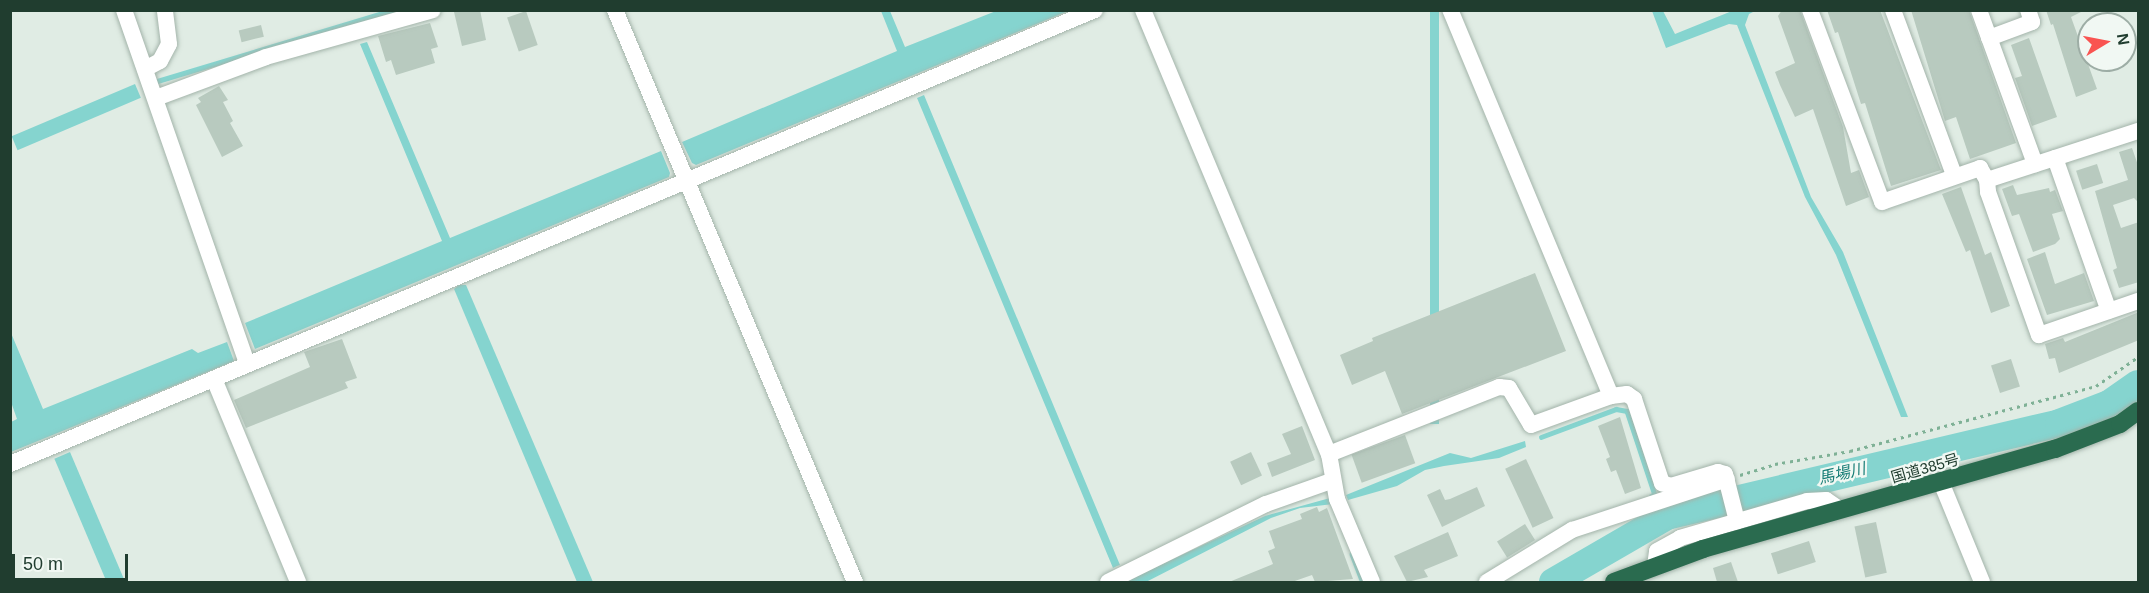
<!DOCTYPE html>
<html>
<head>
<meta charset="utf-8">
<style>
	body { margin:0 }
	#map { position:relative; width:2149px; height:593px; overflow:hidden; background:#e0ece4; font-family:Helvetica,"Noto Sans JP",sans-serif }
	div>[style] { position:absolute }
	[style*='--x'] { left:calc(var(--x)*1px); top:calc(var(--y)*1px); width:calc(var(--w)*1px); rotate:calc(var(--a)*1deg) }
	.water>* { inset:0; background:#85d4cf; transform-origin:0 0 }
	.stream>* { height:4.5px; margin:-2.25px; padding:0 2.25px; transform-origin:2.25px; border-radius:2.25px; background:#85d4cf }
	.river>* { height:28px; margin:-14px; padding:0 14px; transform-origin:14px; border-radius:14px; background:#85d4cf }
	.building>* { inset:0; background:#b8cabf; transform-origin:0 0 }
	.path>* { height:3px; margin-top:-1.5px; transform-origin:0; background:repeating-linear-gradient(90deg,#7fb196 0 3px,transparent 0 7.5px) }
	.roads { filter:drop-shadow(0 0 2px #a3b4aa) drop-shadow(0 0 2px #a3b4aa) }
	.street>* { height:16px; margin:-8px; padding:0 8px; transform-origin:8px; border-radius:8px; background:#fff }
	.highway>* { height:18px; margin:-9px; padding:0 9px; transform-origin:9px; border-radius:9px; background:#2a6b4f }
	span { translate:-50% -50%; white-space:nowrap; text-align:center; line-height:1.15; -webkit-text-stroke:4.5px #f1f8f3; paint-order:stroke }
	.street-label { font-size:15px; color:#203d2f }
	.water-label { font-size:16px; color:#177d76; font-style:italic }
	.frame { position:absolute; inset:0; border:12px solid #203d2f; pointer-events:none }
	.north { position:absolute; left:2077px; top:12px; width:60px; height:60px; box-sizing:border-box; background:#f1f8f3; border:2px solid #9dada5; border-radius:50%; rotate:80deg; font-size:16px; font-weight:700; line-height:24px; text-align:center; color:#203d2f }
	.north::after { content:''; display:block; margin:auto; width:21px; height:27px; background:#f95451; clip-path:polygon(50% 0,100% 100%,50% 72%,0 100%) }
	.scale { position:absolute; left:12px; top:554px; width:116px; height:27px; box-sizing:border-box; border:3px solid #203d2f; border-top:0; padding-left:8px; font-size:18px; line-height:21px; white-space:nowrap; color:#203d2f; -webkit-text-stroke:4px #f1f8f3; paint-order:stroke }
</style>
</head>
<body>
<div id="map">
	<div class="water">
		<div style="clip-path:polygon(881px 11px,890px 11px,905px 47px,996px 11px,1068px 11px,696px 165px,692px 163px,682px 142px,897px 51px)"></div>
		<div style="left:1430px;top:11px;width:9px;height:413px"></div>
		<div style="clip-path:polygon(1652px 11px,1663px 11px,1675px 34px,1732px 11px,1755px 11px,1749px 14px,1745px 25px,1811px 197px,1843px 252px,1908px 417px,1901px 417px,1836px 255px,1805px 197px,1737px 25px,1729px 24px,1666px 48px)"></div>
		<div style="clip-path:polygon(367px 42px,450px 238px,661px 151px,670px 173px,669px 177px,255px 349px,245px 323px,442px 241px,360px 44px)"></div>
		<div style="left:135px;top:84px;width:15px;height:134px;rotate:67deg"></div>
		<div style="clip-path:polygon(924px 95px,1120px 565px,1117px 566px,1113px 568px,917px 98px)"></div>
		<div style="clip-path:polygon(459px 285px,466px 285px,593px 582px,577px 582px,454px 289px)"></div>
		<div style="clip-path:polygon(11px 333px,43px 409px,192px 349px,198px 353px,227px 342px,234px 361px,11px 452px,11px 422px,17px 419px,11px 402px)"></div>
		<div style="clip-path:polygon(1525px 441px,1526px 447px,1499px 458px,1444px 466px,1425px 470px,1397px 486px,1348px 500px,1346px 495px,1450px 453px,1471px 458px)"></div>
		<div style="left:70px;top:452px;width:141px;height:17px;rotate:67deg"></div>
		<div style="clip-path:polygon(1330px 498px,1333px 504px,1300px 508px,1271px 518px,1146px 582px,1124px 582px,1265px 516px)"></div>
	</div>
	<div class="stream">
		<div style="--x:154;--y:82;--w:250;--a:-16.8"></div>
		<div style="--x:1541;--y:437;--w:80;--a:-20.5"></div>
		<div style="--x:1616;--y:409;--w:11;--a:10"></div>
		<div style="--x:1627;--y:411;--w:89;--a:71.6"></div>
		<div style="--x:1655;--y:495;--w:3;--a:162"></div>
		<div style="--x:1352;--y:554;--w:30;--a:69"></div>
	</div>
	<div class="river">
		<div style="--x:1553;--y:582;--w:132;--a:-30.1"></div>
		<div style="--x:1667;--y:516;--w:403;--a:-13.3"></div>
		<div style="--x:2059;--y:423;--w:53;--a:-20.8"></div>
		<div style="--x:2109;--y:404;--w:35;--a:-35"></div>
	</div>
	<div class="building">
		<div style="clip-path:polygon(480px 10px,486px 40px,462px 46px,454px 12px)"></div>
		<div style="clip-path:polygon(1782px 10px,1800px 10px,1843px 127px,1851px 173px,1859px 170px,1869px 197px,1846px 206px,1813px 109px,1795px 117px,1780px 85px,1775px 72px,1795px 63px,1778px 16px)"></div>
		<div style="clip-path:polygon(1827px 10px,1880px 10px,1941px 170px,1891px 186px,1865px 103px,1861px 104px,1838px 32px,1835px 33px)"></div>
		<div style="clip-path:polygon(1911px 10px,1969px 10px,2016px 143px,1970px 159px,1956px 117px,1945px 121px)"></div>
		<div style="clip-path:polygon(2046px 10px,2085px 10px,2071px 17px,2097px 89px,2076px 97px,2053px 24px,2051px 25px)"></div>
		<div style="left:526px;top:11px;width:36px;height:20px;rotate:71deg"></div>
		<div style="clip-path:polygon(430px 23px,438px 47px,431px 49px,435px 63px,396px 75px,391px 60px,386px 62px,378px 36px)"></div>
		<div style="left:261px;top:25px;width:12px;height:23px;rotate:76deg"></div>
		<div style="clip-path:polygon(2029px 38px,2057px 117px,2032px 126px,2015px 78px,2022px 76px,2011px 45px)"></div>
		<div style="clip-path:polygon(219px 86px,228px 100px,223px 102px,233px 121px,230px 123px,243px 146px,222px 157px,196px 105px,201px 102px,198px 98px)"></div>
		<div style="clip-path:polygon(2132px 148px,2139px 168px,2139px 203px,2134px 198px,2113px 205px,2121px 228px,2139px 222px,2139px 282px,2119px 288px,2113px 270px,2117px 268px,2095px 191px,2128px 180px,2119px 152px)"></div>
		<div style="left:2097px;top:164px;width:20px;height:22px;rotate:72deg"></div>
		<div style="clip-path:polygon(2013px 185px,2017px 195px,2049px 188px,2050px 192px,2055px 190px,2063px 211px,2052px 214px,2060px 239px,2055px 244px,2033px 252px,2019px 214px,2012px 216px,2002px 189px)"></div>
		<div style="clip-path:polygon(1961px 187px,1985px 255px,1991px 252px,2010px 306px,1991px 313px,1970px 250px,1966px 252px,1942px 194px)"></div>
		<div style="clip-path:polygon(2045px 252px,2055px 284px,2084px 273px,2094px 301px,2047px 315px,2027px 259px)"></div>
		<div style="clip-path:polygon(1535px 273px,1566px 351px,1402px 414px,1385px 371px,1352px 385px,1340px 355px,1373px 341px,1372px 338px)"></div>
		<div style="clip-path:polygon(2139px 312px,2139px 340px,2059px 373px,2055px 358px,2049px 359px,2045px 344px,2063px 338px,2065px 342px)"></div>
		<div style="clip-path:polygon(342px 339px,357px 378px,345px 382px,348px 388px,246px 428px,234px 400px,310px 367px,304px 352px)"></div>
		<div style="left:2011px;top:359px;width:29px;height:21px;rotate:72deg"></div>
		<div style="clip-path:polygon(1620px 417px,1641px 488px,1625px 494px,1616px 470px,1611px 472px,1606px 459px,1610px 457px,1598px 426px)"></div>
		<div style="clip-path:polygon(1302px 426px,1315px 460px,1272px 477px,1267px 463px,1291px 454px,1282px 434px)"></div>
		<div style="left:1405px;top:435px;width:30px;height:57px;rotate:70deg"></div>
		<div style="left:1251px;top:452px;width:26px;height:23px;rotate:65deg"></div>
		<div style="left:1526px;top:459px;width:65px;height:23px;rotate:65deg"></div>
		<div style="clip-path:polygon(1477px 487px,1485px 506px,1442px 527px,1427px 495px,1440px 489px,1445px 500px,1450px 499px)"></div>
		<div style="clip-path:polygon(1317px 507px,1319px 512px,1327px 508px,1353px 579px,1315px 582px,1312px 575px,1292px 582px,1229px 582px,1273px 564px,1268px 551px,1275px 548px,1269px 531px,1302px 519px,1300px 514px)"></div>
		<div style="left:1876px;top:522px;width:52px;height:22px;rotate:78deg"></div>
		<div style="left:1525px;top:524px;width:19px;height:33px;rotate:58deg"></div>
		<div style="clip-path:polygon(1448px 532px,1458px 556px,1424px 570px,1428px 577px,1407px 582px,1394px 556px)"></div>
		<div style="left:1809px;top:541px;width:22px;height:40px;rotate:72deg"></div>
		<div style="clip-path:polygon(1731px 562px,1738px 582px,1717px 582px,1713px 568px)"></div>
	</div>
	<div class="path">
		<div style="--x:1740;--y:475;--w:37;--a:-17"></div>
		<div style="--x:1775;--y:464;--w:76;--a:-9.8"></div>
		<div style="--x:1850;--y:451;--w:254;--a:-14.8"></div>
		<div style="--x:2096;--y:386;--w:51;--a:-34.6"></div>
	</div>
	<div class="roads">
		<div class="street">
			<div style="--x:124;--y:10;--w:375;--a:70.8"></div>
			<div style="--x:615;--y:10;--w:620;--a:67.24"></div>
			<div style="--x:1143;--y:10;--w:481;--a:67.3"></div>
			<div style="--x:1329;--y:454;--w:46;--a:79.9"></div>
			<div style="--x:1337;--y:499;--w:90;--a:67.1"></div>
			<div style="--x:1810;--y:10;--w:205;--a:69.4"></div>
			<div style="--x:1882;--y:202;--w:104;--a:-19.1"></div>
			<div style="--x:1980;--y:168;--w:14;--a:60"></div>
			<div style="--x:1987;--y:180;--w:159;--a:-18"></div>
			<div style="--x:1893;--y:10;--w:176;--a:69.7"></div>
			<div style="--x:1979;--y:10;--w:164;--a:70"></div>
			<div style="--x:1989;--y:38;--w:46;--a:-20.4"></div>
			<div style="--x:2032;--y:22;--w:13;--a:-108"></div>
			<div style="--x:145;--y:69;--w:17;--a:-28"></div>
			<div style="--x:160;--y:61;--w:19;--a:-62"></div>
			<div style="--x:169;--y:44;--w:34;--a:-97"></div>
			<div style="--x:156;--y:98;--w:117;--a:-20.4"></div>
			<div style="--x:266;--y:57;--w:173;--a:-15.7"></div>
			<div style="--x:2055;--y:158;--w:162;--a:70.6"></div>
			<div style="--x:1987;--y:180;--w:12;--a:85"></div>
			<div style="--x:1988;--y:192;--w:152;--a:70.4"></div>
			<div style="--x:2039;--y:335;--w:105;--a:-19"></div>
			<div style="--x:214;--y:379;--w:220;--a:67.5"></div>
			<div style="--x:1611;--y:396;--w:16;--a:-7"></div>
			<div style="--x:1627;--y:394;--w:9;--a:36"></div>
			<div style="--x:1634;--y:399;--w:89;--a:71.6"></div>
			<div style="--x:1662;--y:483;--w:9;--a:18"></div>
			<div style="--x:1671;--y:486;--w:49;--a:-16.6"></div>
			<div style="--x:1718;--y:472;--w:7;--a:16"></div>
			<div style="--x:1725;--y:474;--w:49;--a:75.7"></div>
			<div style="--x:1329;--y:454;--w:183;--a:-21.5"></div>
			<div style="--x:1499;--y:387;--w:10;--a:6"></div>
			<div style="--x:1509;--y:388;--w:43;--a:59.3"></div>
			<div style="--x:1531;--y:425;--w:85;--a:-19.9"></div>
			<div style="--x:1611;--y:396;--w:418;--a:-112.6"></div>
			<div style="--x:10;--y:464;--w:1176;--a:-22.71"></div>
			<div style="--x:1941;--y:482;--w:108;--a:67.7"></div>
			<div style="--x:1655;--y:566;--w:15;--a:-82"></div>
			<div style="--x:1657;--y:551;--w:26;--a:-29"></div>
			<div style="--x:1680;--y:538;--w:132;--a:-16.2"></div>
			<div style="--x:1807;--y:501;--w:19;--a:-3"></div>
			<div style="--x:1826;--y:500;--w:18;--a:34"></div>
			<div style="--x:1108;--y:582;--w:176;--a:-26.3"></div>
			<div style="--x:1266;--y:504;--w:69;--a:-19.5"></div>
			<div style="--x:1487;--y:582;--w:100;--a:-31.5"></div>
			<div style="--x:1572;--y:530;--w:163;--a:-18.2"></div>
		</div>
		<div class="highway">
			<div style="--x:1614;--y:582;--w:95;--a:-20.3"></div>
			<div style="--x:1703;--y:549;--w:366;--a:-15.9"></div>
			<div style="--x:2055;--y:449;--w:70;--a:-21"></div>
			<div style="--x:2120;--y:424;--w:22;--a:-36"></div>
		</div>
	</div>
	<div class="street-label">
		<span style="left:1925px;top:468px;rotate:-16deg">国道385号</span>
	</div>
	<div class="water-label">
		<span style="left:1842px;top:474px;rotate:-13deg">馬場川</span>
	</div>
	<div class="frame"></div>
	<div class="north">N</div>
	<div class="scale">50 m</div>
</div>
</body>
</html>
